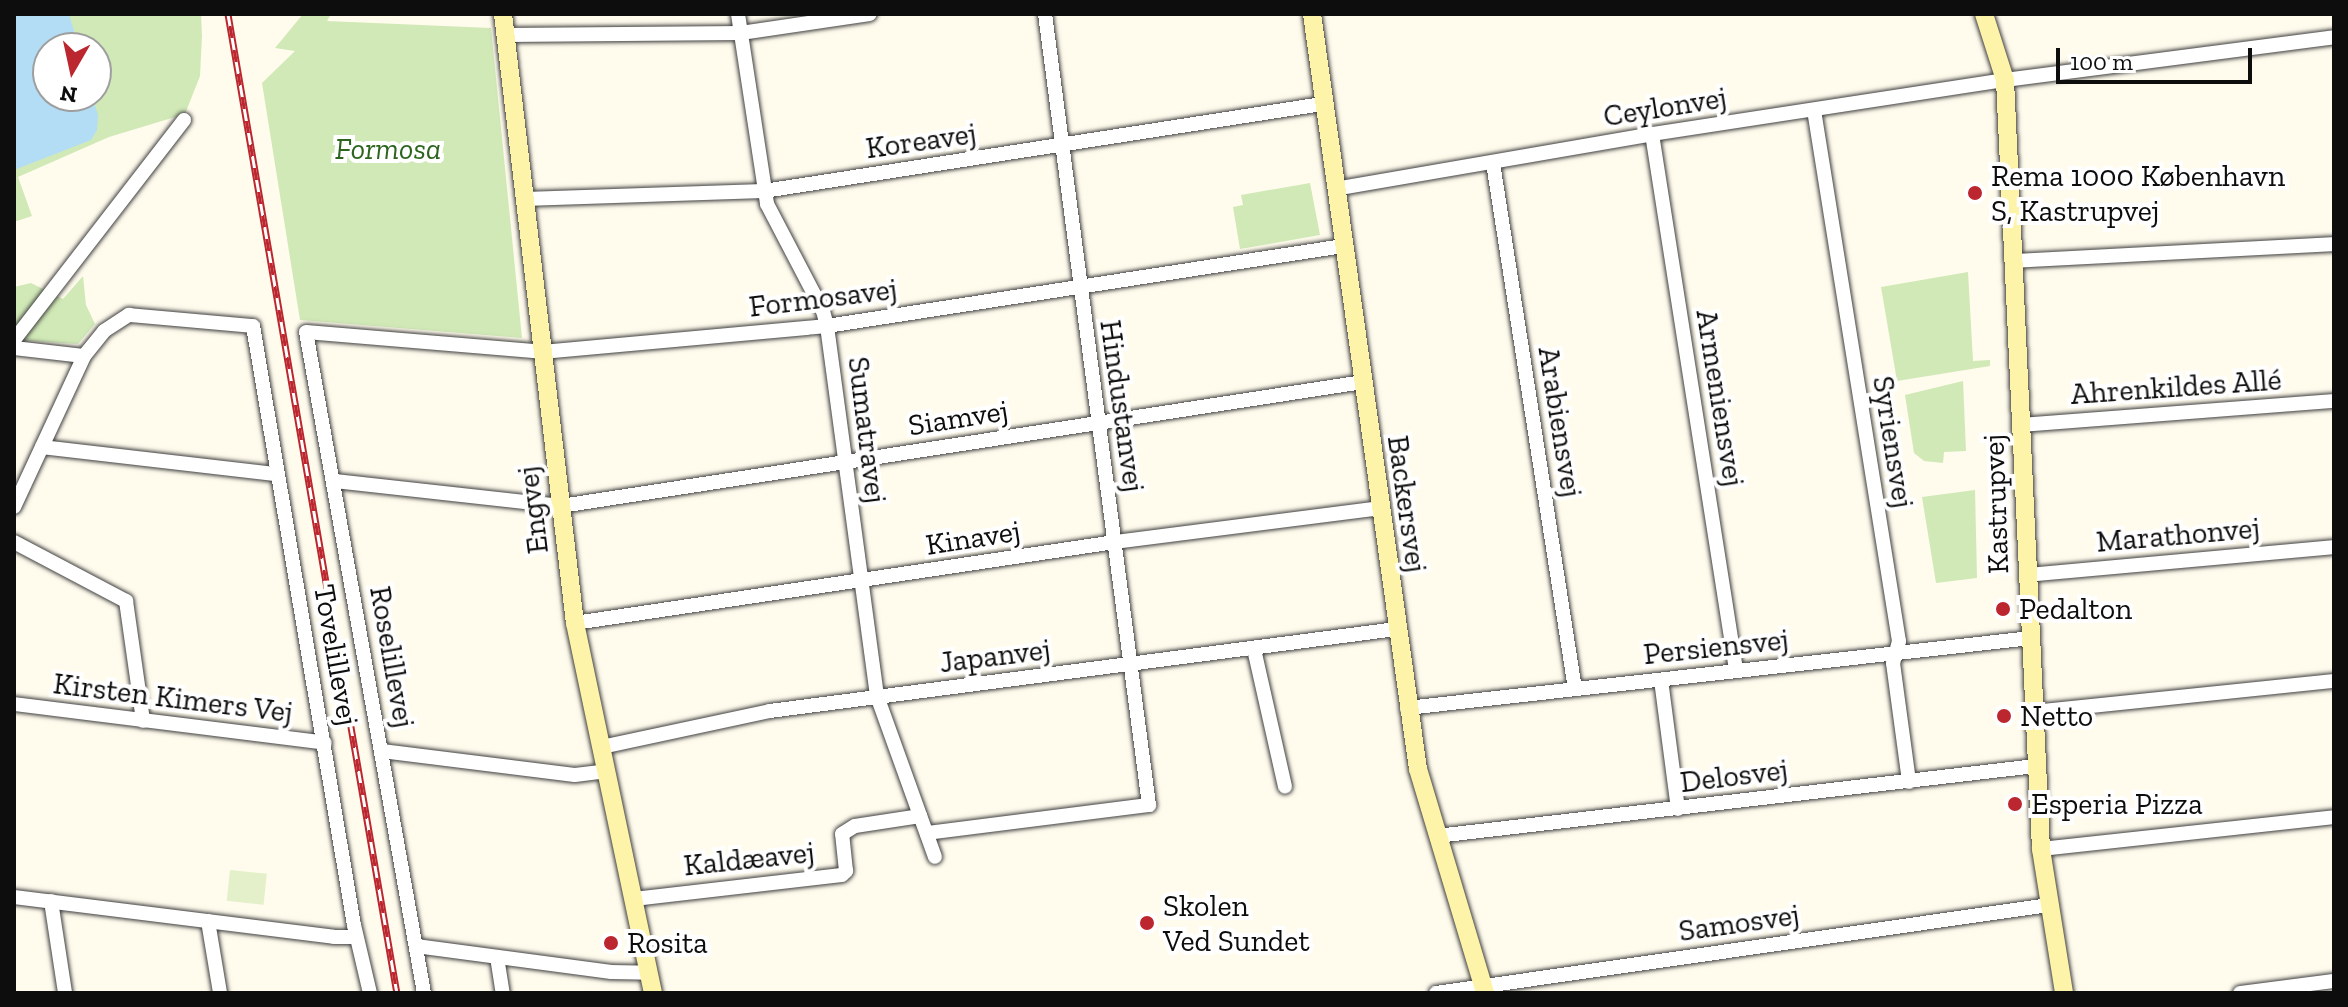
<!DOCTYPE html>
<html>
<head>
<meta charset="utf-8">
<style>
	body { margin:0 }
	#map { position:relative; width:2348px; height:1007px; overflow:hidden; background:#fffbed; font-family:"Zilla Slab",serif }
	div>[style] { position:absolute }
	[style*='--x'] { left:calc(var(--x)*1px); top:calc(var(--y)*1px); width:calc(var(--w)*1px); rotate:calc(var(--a)*1deg) }
	.green>* { inset:0; background:#d1e9b7 }
	.pitch>* { inset:0; background:#e3f0c9; transform-origin:0 0 }
	.water>* { inset:0; background:#b2ddf5 }
	.roads { filter:drop-shadow(0 0 2px #404040) drop-shadow(0 0 2px #404040) }
	.street>* { height:14px; margin:-7px; padding:0 7px; transform-origin:7px; border-radius:7px; background:#fff }
	.secondary>* { height:18px; margin:-9px; padding:0 9px; transform-origin:9px; border-radius:9px; background:#fef4a9 }
	.rail>* { height:7px; margin-top:-3.5px; transform-origin:0; background:repeating-linear-gradient(90deg,#fff 0 12px,#bb262f 0 24px); box-sizing:border-box; border-block:2px solid #bb262f }
	.dots>* { width:22px; height:22px; translate:-50% -50%; box-sizing:border-box; border:4px solid #fff; border-radius:50% }
	span { translate:-50% -50%; white-space:nowrap; text-align:center; line-height:1.15; -webkit-text-stroke:8px #fff; paint-order:stroke }
	.street-label { font-size:30px; color:#0d0d0d }
	.park-label { font-size:30px; color:#2d641e; font-style:italic }
	.poi-label { font-size:30px; color:#0d0d0d }
	.left { translate:0 -50%; text-align:left }
	.frame { position:absolute; inset:0; border:16px solid #0d0d0d; pointer-events:none }
	.north { position:absolute; left:32px; top:32px; width:80px; height:80px; box-sizing:border-box; background:#fff; border:2px solid #9e9e9e; border-radius:50%; rotate:189deg; font-size:22px; font-weight:700; line-height:32px; text-align:center; color:#0d0d0d }
	.north::after { content:''; display:block; margin:auto; width:28px; height:36px; background:#bb262f; clip-path:polygon(50% 0,100% 100%,50% 72%,0 100%) }
	.scale { position:absolute; left:2056px; top:48px; width:196px; height:36px; box-sizing:border-box; border:4px solid #0d0d0d; border-top:0; padding-left:10px; font-size:24px; line-height:28px; white-space:nowrap; color:#0d0d0d; -webkit-text-stroke:6px #fff; paint-order:stroke }
</style>
</head>
<body>
<div id="map">
	<div class="green">
		<div style="clip-path:polygon(evenodd,14px 14px,201px 14px,202px 36px,200px 76px,185px 114px,109px 137px,18px 177px,32px 216px,14px 222px,14px 14px,48px 48px,96px 48px,96px 96px,48px 96px,48px 48px)"></div>
		<div style="clip-path:polygon(303px 14px,331px 14px,327px 21px,491px 28px,522px 338px,300px 320px,262px 83px,295px 51px,275px 48px)"></div>
		<div style="clip-path:polygon(1310px 183px,1320px 235px,1240px 249px,1233px 207px,1243px 205px,1241px 195px)"></div>
		<div style="clip-path:polygon(1968px 272px,1973px 361px,1990px 360px,1990px 366px,1897px 381px,1881px 287px)"></div>
		<div style="clip-path:polygon(83px 276px,86px 305px,95px 324px,78px 344px,14px 340px,14px 287px,31px 283px,63px 299px)"></div>
		<div style="clip-path:polygon(1963px 381px,1966px 451px,1944px 452px,1943px 463px,1924px 461px,1914px 453px,1905px 395px)"></div>
		<div style="clip-path:polygon(1975px 490px,1977px 578px,1936px 583px,1922px 497px)"></div>
	</div>
	<div class="pitch">
		<div style="left:230px;top:870px;width:37px;height:31px;rotate:6deg"></div>
	</div>
	<div class="water">
		<div style="clip-path:polygon(14px 14px,69px 14px,79px 48px,48px 48px,48px 96px,92px 96px,98px 115px,97px 130px,91px 140px,14px 170px)"></div>
	</div>
	<div class="roads">
		<div class="street">
			<div style="--x:738;--y:14;--w:192;--a:81.3"></div>
			<div style="--x:767;--y:204;--w:121;--a:62.4"></div>
			<div style="--x:823;--y:311;--w:16;--a:75"></div>
			<div style="--x:827;--y:326;--w:373;--a:82.3"></div>
			<div style="--x:877;--y:696;--w:171;--a:70.2"></div>
			<div style="--x:506;--y:35;--w:235;--a:-0.5"></div>
			<div style="--x:741;--y:33;--w:130;--a:-8.4"></div>
			<div style="--x:1814;--y:110;--w:538;--a:80.91"></div>
			<div style="--x:1899;--y:641;--w:23;--a:105"></div>
			<div style="--x:1893;--y:663;--w:120;--a:82.3"></div>
			<div style="--x:1652;--y:134;--w:543;--a:81.09"></div>
			<div style="--x:1493;--y:163;--w:532;--a:81.14"></div>
			<div style="--x:1335;--y:189;--w:322;--a:-9.8"></div>
			<div style="--x:1652;--y:134;--w:357;--a:-8.7"></div>
			<div style="--x:2005;--y:80;--w:332;--a:-7.4"></div>
			<div style="--x:524;--y:199;--w:240;--a:-1.9"></div>
			<div style="--x:764;--y:191;--w:565;--a:-8.86"></div>
			<div style="--x:2013;--y:261;--w:321;--a:-3"></div>
			<div style="--x:14;--y:340;--w:278;--a:-52.3"></div>
			<div style="--x:14;--y:348;--w:70;--a:6.5"></div>
			<div style="--x:84;--y:356;--w:32;--a:-51"></div>
			<div style="--x:104;--y:331;--w:30;--a:-33"></div>
			<div style="--x:129;--y:315;--w:124;--a:5.1"></div>
			<div style="--x:253;--y:326;--w:607;--a:80.43"></div>
			<div style="--x:354;--y:925;--w:70;--a:76.8"></div>
			<div style="--x:2021;--y:425;--w:314;--a:-4.4"></div>
			<div style="--x:42;--y:447;--w:236;--a:6.6"></div>
			<div style="--x:335;--y:481;--w:227;--a:6.3"></div>
			<div style="--x:561;--y:506;--w:812;--a:-8.79"></div>
			<div style="--x:14;--y:507;--w:166;--a:-65.1"></div>
			<div style="--x:14;--y:542;--w:127;--a:27.8"></div>
			<div style="--x:126;--y:601;--w:121;--a:81.9"></div>
			<div style="--x:2027;--y:575;--w:308;--a:-5.2"></div>
			<div style="--x:575;--y:623;--w:546;--a:-8.53"></div>
			<div style="--x:1115;--y:542;--w:267;--a:-7.3"></div>
			<div style="--x:1254;--y:649;--w:141;--a:77.3"></div>
			<div style="--x:1661;--y:680;--w:130;--a:82.5"></div>
			<div style="--x:14;--y:704;--w:313;--a:7.1"></div>
			<div style="--x:1407;--y:708;--w:628;--a:-6.4"></div>
			<div style="--x:2033;--y:712;--w:303;--a:-5.9"></div>
			<div style="--x:602;--y:747;--w:172;--a:-12.1"></div>
			<div style="--x:770;--y:711;--w:631;--a:-7.46"></div>
			<div style="--x:382;--y:751;--w:194;--a:7.1"></div>
			<div style="--x:575;--y:775;--w:32;--a:-7"></div>
			<div style="--x:927;--y:833;--w:224;--a:-7.2"></div>
			<div style="--x:1149;--y:805;--w:798;--a:-97.49"></div>
			<div style="--x:1437;--y:836;--w:603;--a:-6.67"></div>
			<div style="--x:2041;--y:849;--w:295;--a:-6.2"></div>
			<div style="--x:14;--y:897;--w:322;--a:7.1"></div>
			<div style="--x:334;--y:937;--w:22;--a:0"></div>
			<div style="--x:634;--y:899;--w:209;--a:-6.6"></div>
			<div style="--x:842;--y:875;--w:6;--a:-45"></div>
			<div style="--x:846;--y:871;--w:37;--a:-96"></div>
			<div style="--x:842;--y:834;--w:15;--a:-32"></div>
			<div style="--x:855;--y:826;--w:66;--a:-8.7"></div>
			<div style="--x:51;--y:901;--w:93;--a:81.3"></div>
			<div style="--x:208;--y:921;--w:73;--a:80.5"></div>
			<div style="--x:416;--y:946;--w:197;--a:7.6"></div>
			<div style="--x:611;--y:972;--w:39;--a:1"></div>
			<div style="--x:497;--y:957;--w:36;--a:81"></div>
			<div style="--x:424;--y:993;--w:671;--a:-100.12"></div>
			<div style="--x:306;--y:332;--w:237;--a:4.8"></div>
			<div style="--x:542;--y:352;--w:286;--a:-5.2"></div>
			<div style="--x:827;--y:326;--w:522;--a:-8.81"></div>
			<div style="--x:1436;--y:993;--w:619;--a:-8.17"></div>
			<div style="--x:2240;--y:993;--w:95;--a:-7.3"></div>
		</div>
		<div class="secondary">
			<div style="--x:503;--y:14;--w:613;--a:83.26"></div>
			<div style="--x:575;--y:623;--w:378;--a:78.1"></div>
			<div style="--x:1312;--y:14;--w:762;--a:82.01"></div>
			<div style="--x:1418;--y:769;--w:234;--a:73.3"></div>
			<div style="--x:1984;--y:14;--w:69;--a:72.3"></div>
			<div style="--x:2005;--y:80;--w:770;--a:87.32"></div>
			<div style="--x:2041;--y:849;--w:146;--a:80.9"></div>
		</div>
	</div>
	<div class="rail">
		<div style="--x:228;--y:14;--w:993;--a:80.21"></div>
	</div>
	<div class="dots">
		<div style="left:1975px;top:193px;background:#bb262f"></div>
		<div style="left:2003px;top:609px;background:#bb262f"></div>
		<div style="left:2004px;top:716px;background:#bb262f"></div>
		<div style="left:2015px;top:804px;background:#bb262f"></div>
		<div style="left:1147px;top:923px;background:#bb262f"></div>
		<div style="left:611px;top:943px;background:#bb262f"></div>
	</div>
	<div class="street-label">
		<span style="left:1665px;top:107px;rotate:-9deg">Ceylonvej</span>
		<span style="left:921px;top:141px;rotate:-8deg">Koreavej</span>
		<span style="left:823px;top:298px;rotate:-7deg">Formosavej</span>
		<span style="left:2176px;top:387px;rotate:-4deg">Ahrenkildes Allé</span>
		<span style="left:1720px;top:398px;rotate:81deg">Armeniensvej</span>
		<span style="left:1122px;top:406px;rotate:82deg">Hindustanvej</span>
		<span style="left:958px;top:418px;rotate:-9deg">Siamvej</span>
		<span style="left:1560px;top:422px;rotate:81deg">Arabiensvej</span>
		<span style="left:867px;top:430px;rotate:83deg">Sumatravej</span>
		<span style="left:1893px;top:442px;rotate:81deg">Syriensvej</span>
		<span style="left:1407px;top:504px;rotate:82deg">Backersvej</span>
		<span style="left:1996px;top:504px;rotate:-92deg">Kastrupvej</span>
		<span style="left:533px;top:510px;rotate:-97deg">Engvej</span>
		<span style="left:2178px;top:535px;rotate:-5deg">Marathonvej</span>
		<span style="left:973px;top:538px;rotate:-9deg">Kinavej</span>
		<span style="left:1716px;top:647px;rotate:-6deg">Persiensvej</span>
		<span style="left:336px;top:655px;rotate:80deg">Tovelillevej</span>
		<span style="left:995px;top:656px;rotate:-7deg">Japanvej</span>
		<span style="left:392px;top:657px;rotate:80deg">Roselillevej</span>
		<span style="left:173px;top:698px;rotate:7deg">Kirsten Kimers Vej</span>
		<span style="left:1734px;top:776px;rotate:-7deg">Delosvej</span>
		<span style="left:749px;top:859px;rotate:-6deg">Kaldæavej</span>
		<span style="left:1739px;top:923px;rotate:-8deg">Samosvej</span>
	</div>
	<div class="park-label">
		<span style="left:388px;top:149px">Formosa</span>
	</div>
	<div class="poi-label">
		<span class="left" style="left:1991px;top:193px">Rema 1000 København<br>S, Kastrupvej</span>
		<span class="left" style="left:2019px;top:609px">Pedalton</span>
		<span class="left" style="left:2020px;top:716px">Netto</span>
		<span class="left" style="left:2031px;top:804px">Esperia Pizza</span>
		<span class="left" style="left:1163px;top:923px">Skolen<br>Ved Sundet</span>
		<span class="left" style="left:627px;top:943px">Rosita</span>
	</div>
	<div class="frame"></div>
	<div class="north">N</div>
	<div class="scale">100 m</div>
</div>
</body>
</html>
